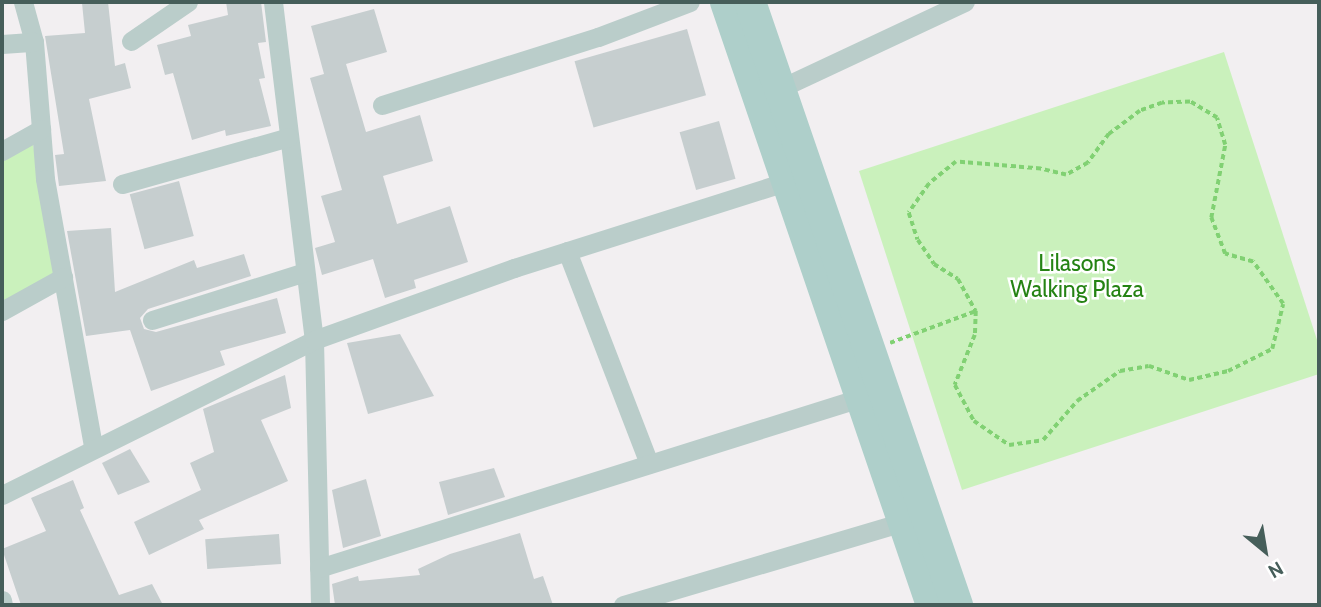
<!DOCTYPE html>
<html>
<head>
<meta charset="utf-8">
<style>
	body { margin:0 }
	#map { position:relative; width:1321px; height:607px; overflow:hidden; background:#f2eff1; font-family:Cabin,sans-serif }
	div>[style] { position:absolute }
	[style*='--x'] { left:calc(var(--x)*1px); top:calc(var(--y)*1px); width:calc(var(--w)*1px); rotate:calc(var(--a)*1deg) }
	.green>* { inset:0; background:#caf1bc }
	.building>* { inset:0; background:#c6cecf; transform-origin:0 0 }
	.path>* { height:3.5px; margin-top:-1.75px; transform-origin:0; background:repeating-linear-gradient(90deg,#81d173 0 5px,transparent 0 8.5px) }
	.street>* { height:19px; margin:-9.5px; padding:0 9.5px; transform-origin:9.5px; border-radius:9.5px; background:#bacdca }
	.primary>* { height:32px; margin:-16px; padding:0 16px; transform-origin:16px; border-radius:16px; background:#aecfca }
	span { translate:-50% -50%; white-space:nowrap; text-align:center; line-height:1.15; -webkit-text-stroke:5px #fff; paint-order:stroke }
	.park-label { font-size:23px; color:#258313 }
	.frame { position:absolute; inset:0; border:4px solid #465e5a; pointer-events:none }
	.north { position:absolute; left:1230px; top:516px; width:70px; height:70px; -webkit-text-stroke:5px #fff; paint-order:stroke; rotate:150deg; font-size:19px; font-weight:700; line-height:28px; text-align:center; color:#465e5a }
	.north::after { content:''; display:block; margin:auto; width:24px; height:32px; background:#465e5a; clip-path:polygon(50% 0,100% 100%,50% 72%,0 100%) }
</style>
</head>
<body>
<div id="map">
	<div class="green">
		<div style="clip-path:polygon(1224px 52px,1319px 346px,1319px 374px,962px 490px,859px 171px)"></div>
		<div style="clip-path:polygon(33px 144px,55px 274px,2px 303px,2px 160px)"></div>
	</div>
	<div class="building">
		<div style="clip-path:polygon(108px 2px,115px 66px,125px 63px,131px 88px,89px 99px,106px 181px,59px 186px,55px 155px,64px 154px,45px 36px,85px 33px,82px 3px)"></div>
		<div style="clip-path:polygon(226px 2px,261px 2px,266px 42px,258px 43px,265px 78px,259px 79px,271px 126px,226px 136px,225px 130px,192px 140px,173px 73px,165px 75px,157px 45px,191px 36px,188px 25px,228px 15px)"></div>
		<div style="clip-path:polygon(374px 9px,387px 52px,346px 64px,366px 132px,420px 115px,433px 161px,383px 176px,397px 224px,450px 206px,468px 262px,414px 280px,416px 288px,385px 298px,373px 259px,322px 275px,315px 248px,335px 242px,321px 196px,342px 190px,310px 78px,324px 74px,311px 26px)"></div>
		<div style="left:687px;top:29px;width:69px;height:117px;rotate:74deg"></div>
		<div style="left:719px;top:121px;width:60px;height:41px;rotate:74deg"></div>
		<div style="left:179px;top:181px;width:57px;height:51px;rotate:75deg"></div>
		<div style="clip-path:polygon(111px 228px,115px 292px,194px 260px,197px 268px,244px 254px,251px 276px,148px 309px,140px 318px,144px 329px,156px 332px,277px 298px,286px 333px,220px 351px,225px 365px,151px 391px,130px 330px,86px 336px,67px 231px)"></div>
		<div style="clip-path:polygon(400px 334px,434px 396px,368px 414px,347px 343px)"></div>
		<div style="clip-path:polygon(285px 375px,291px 408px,261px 420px,288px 481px,199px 520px,204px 529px,149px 555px,134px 522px,201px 490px,190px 463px,214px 452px,203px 409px)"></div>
		<div style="clip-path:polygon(130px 449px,150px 482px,118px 495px,102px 463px)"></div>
		<div style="clip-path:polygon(494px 468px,505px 497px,448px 515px,439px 482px)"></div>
		<div style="clip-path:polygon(366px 479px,381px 536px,343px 548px,332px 490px)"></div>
		<div style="clip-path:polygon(73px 480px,84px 508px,80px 510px,119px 595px,152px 584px,163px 605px,21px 605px,2px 549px,46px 531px,31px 498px)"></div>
		<div style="clip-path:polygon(520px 533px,534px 579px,543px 576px,553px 605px,335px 605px,332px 584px,358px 576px,359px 581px,420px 575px,418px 569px,450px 554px)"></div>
		<div style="left:279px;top:534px;width:30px;height:74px;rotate:86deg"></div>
	</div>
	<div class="path">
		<div style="--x:890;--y:343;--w:92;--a:-20.4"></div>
		<div style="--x:976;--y:311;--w:24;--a:92"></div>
		<div style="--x:975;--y:335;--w:54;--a:111.8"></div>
		<div style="--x:955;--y:385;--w:41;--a:62.2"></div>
		<div style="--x:974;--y:421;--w:42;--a:34.4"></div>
		<div style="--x:1009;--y:445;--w:34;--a:-8"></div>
		<div style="--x:1043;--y:440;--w:52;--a:-48.9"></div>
		<div style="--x:1077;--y:401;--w:52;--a:-34.9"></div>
		<div style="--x:1120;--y:371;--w:29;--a:-10"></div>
		<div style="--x:1149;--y:366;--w:42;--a:19.3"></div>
		<div style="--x:1189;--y:380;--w:40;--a:-13"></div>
		<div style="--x:1228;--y:371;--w:49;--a:-26.6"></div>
		<div style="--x:1272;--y:349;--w:46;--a:-76.3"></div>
		<div style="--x:1283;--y:304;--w:52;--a:-125.5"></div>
		<div style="--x:1253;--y:262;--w:29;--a:-164"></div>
		<div style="--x:1225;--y:254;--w:39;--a:-111"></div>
		<div style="--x:1211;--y:218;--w:74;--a:-79.1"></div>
		<div style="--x:1225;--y:145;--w:28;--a:-107"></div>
		<div style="--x:1217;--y:118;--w:31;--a:-149"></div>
		<div style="--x:1190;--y:102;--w:28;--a:178"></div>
		<div style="--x:1162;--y:103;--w:23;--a:160"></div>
		<div style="--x:1140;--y:111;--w:39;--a:143"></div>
		<div style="--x:1109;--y:134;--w:36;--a:126"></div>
		<div style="--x:1088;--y:163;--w:25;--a:151"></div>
		<div style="--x:1066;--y:175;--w:26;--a:-167"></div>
		<div style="--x:1041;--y:169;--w:85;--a:-175.3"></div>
		<div style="--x:956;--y:162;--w:35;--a:141"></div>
		<div style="--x:929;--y:184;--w:35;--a:125"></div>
		<div style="--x:909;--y:213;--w:28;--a:72"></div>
		<div style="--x:918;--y:240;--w:29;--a:56"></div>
		<div style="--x:934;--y:264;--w:28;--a:32"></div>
		<div style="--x:958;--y:279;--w:37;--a:61"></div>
	</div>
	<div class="street">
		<div style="--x:23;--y:2;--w:41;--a:74.6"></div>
		<div style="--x:34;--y:42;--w:137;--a:85.4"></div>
		<div style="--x:45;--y:179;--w:272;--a:79.8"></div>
		<div style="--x:273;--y:2;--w:340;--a:83.1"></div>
		<div style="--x:314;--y:340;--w:265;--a:88.7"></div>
		<div style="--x:131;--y:41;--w:69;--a:-34.4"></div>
		<div style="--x:2;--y:44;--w:32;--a:-4"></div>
		<div style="--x:781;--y:88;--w:203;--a:-25.1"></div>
		<div style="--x:382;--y:105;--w:226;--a:-17.5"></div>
		<div style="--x:598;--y:37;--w:98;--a:-20.8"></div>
		<div style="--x:2;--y:151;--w:45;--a:-29.4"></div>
		<div style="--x:122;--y:184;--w:173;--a:-15.7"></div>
		<div style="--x:567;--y:251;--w:228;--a:68.9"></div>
		<div style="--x:2;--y:311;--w:70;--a:-29.1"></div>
		<div style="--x:152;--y:320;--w:160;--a:-17.4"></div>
		<div style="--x:2;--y:495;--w:348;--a:-26.4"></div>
		<div style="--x:314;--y:340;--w:213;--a:-19.8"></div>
		<div style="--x:514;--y:268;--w:298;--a:-17.6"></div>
		<div style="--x:319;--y:568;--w:570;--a:-17.45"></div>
		<div style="--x:2;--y:600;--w:5;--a:79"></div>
		<div style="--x:623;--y:605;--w:303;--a:-16.5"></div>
	</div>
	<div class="primary">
		<div style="--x:726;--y:2;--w:637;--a:71.14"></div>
		<div style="--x:750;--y:2;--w:638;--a:71.05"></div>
	</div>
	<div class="park-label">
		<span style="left:1077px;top:276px">Lilasons<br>Walking Plaza</span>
	</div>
	<div class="frame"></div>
	<div class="north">N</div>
</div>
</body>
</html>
